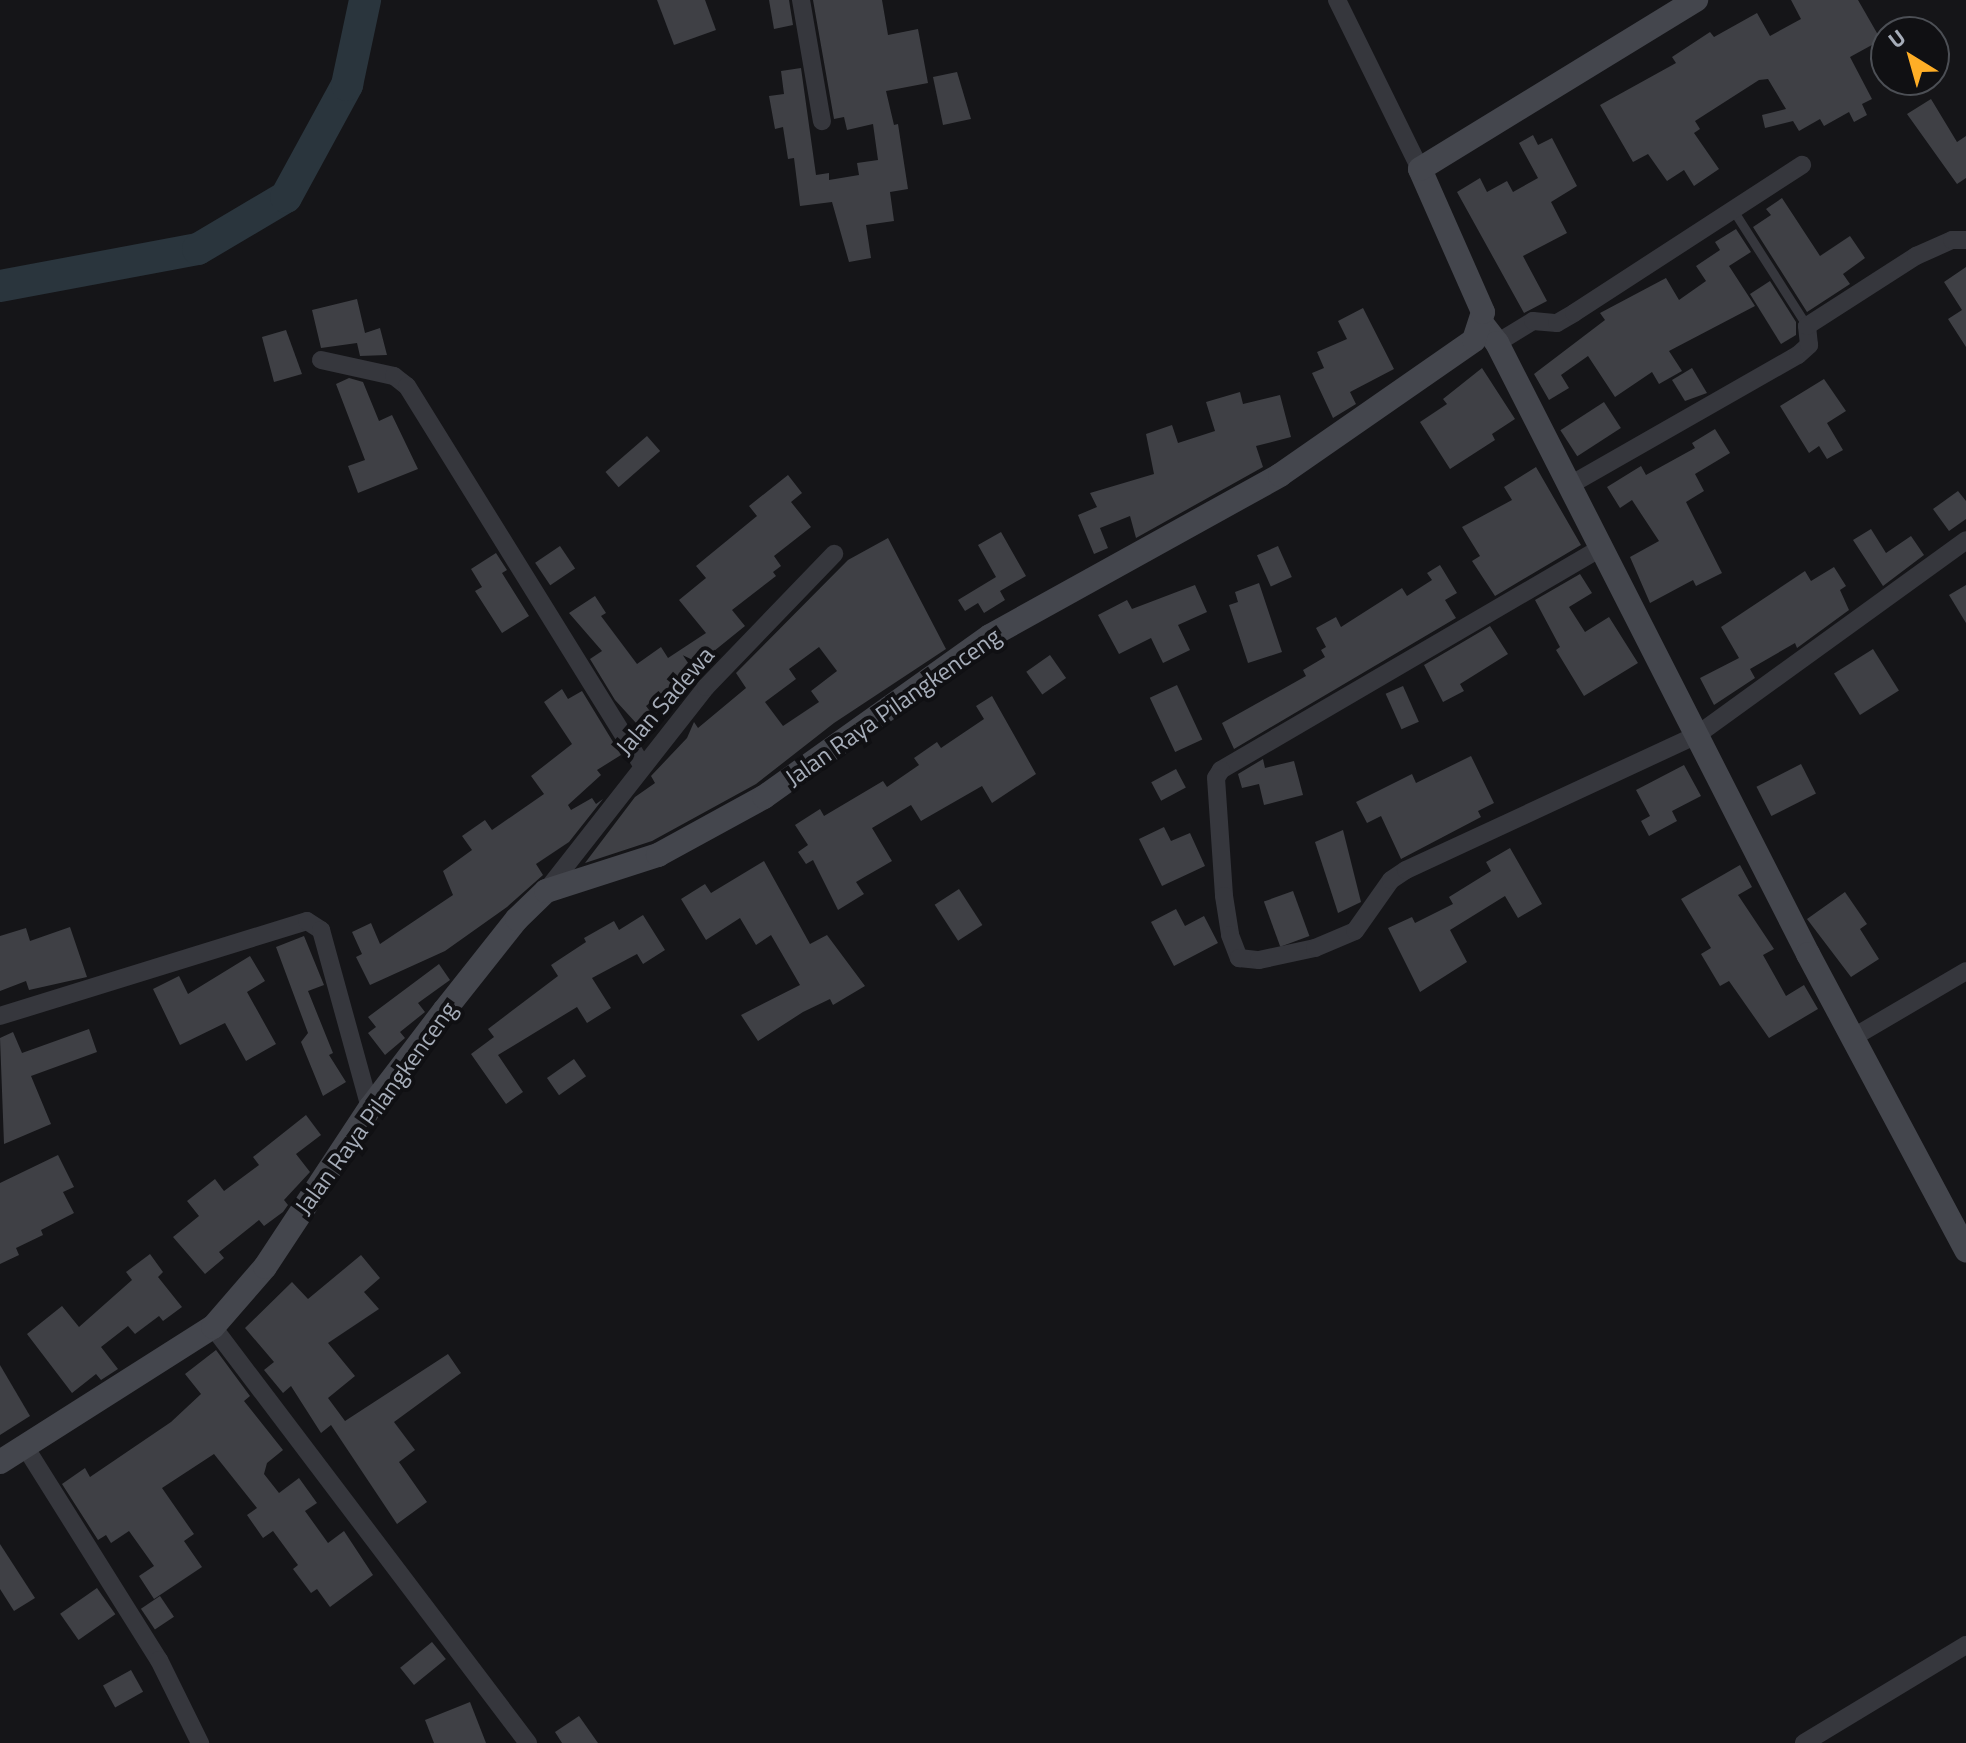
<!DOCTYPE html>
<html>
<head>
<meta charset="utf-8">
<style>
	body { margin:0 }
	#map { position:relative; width:1966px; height:1743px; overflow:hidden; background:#151518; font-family:"Titillium Web",sans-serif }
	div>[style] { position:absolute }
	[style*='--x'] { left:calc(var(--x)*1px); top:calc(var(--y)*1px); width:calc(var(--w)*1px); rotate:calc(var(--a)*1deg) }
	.river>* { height:32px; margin:-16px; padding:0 16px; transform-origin:16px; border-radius:16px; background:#2a353d }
	.building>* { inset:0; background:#3f4045; transform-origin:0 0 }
	.lane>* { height:9px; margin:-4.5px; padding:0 4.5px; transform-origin:4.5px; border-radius:4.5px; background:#36373d }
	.street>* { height:18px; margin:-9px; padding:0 9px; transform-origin:9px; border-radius:9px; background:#36373d }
	.secondary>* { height:24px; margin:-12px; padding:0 12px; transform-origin:12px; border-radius:12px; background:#44464d }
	span { translate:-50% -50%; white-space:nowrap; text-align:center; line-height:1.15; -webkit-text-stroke:8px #101013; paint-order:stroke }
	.street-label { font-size:24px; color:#a6adb9 }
	.north { position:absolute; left:1870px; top:16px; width:80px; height:80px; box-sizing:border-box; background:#101013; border:2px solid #4c4f55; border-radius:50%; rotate:323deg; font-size:22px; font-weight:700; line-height:32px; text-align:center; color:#a6adb9 }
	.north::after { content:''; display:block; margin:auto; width:28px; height:36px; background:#ffae26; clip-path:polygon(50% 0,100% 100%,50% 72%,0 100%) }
</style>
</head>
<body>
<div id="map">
	<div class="river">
		<div style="--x:0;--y:286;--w:201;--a:-10.6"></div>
		<div style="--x:198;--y:249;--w:102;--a:-30.6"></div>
		<div style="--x:286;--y:197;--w:128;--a:-61.4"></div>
		<div style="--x:347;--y:85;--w:87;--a:-78"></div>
	</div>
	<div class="building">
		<div style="clip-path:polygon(657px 0,705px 0,716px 30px,674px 45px)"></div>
		<div style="clip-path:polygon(769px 0,789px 0,793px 25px,774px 29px)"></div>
		<div style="clip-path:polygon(813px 0,882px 0,888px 35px,918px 29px,928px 83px,886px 91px,894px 125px,898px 124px,908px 189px,890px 192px,894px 221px,866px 225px,871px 258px,849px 262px,832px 202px,800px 206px,794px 158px,788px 159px,783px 127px,775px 129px,769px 96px,784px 94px,781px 71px,801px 68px,816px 175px,829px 173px,829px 180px,859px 175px,857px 163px,878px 160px,873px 124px,847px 130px,844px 117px,834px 119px)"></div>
		<div style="clip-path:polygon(1791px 0,1858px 0,1881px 40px,1850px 57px,1872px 99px,1862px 104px,1867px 115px,1854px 122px,1849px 112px,1824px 126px,1820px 119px,1799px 131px,1793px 121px,1765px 128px,1762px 115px,1786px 109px,1768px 79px,1759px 80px,1695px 121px,1700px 129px,1694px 133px,1719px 169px,1694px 186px,1684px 170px,1667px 181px,1648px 154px,1633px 162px,1600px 105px,1676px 63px,1672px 57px,1710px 32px,1714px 37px,1757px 13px,1770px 36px,1801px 19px)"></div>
		<div style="clip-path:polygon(957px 72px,971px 119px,943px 125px,933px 77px)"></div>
		<div style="clip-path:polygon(1931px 99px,1957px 142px,1966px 136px,1966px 178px,1957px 184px,1907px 114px)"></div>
		<div style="clip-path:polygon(1533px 135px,1538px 145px,1552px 138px,1577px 186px,1551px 202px,1567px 233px,1523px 256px,1547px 301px,1524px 313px,1457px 192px,1480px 178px,1487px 192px,1507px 181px,1513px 192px,1538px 178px,1519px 143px)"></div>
		<div style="clip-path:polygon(1782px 198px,1820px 256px,1850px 236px,1865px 258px,1843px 274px,1850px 284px,1807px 312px,1753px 227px,1771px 215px,1766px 209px)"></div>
		<div style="clip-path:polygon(1736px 229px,1751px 252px,1729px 266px,1755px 306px,1669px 351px,1682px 371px,1659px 384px,1652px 372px,1615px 397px,1588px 356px,1561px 375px,1569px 388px,1549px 400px,1534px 374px,1605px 320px,1600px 313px,1666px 278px,1679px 300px,1706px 281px,1696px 266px,1720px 250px,1715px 242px)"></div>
		<div style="clip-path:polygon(1966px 267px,1966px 347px,1948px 319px,1962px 310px,1944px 282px)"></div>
		<div style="clip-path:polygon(1770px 281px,1796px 322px,1796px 335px,1781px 344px,1750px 294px)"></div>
		<div style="clip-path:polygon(357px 299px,365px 333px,380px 328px,387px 355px,360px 356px,357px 343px,321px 348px,312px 310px)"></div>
		<div style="clip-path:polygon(1363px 308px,1394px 369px,1350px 392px,1356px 404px,1333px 418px,1312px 373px,1324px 368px,1317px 352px,1347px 339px,1338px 321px)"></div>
		<div style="clip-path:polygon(286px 330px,302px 374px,274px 382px,262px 337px)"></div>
		<div style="clip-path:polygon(1482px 368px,1515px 419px,1492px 434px,1495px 440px,1450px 469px,1420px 422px,1447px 404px,1443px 399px)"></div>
		<div style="clip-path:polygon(1692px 368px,1707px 393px,1685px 401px,1672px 380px)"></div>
		<div style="clip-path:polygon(349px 378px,363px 382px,379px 421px,392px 415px,418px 469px,358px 493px,348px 466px,365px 460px,336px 384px)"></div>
		<div style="clip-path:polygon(1824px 379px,1846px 411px,1827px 423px,1843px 450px,1827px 459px,1819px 446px,1809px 453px,1780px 406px)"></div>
		<div style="clip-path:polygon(1240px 392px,1243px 404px,1280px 395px,1291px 437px,1256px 446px,1263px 467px,1136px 538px,1130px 516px,1100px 528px,1108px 548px,1094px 554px,1078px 515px,1097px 507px,1090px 493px,1154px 474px,1146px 434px,1172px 425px,1178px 443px,1215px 431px,1206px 402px)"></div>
		<div style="left:1604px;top:402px;width:31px;height:52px;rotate:57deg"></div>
		<div style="clip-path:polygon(1715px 429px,1730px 453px,1695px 474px,1704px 491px,1686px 502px,1722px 573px,1696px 586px,1693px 580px,1650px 603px,1630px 557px,1659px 541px,1632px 500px,1620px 508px,1607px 487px,1641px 466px,1646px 475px,1695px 448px,1692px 443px)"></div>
		<div style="left:647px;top:436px;width:20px;height:55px;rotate:49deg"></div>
		<div style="clip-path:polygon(1536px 467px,1581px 545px,1495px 596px,1472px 561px,1480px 556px,1462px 527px,1512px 500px,1504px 487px)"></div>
		<div style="clip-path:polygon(788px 475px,802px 493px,791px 502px,811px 527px,774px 556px,781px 566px,773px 572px,776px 576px,732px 610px,745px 626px,646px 706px,660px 724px,647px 735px,615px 700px,590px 659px,602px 651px,569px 613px,595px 596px,606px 613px,601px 616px,637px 664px,661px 647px,668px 658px,706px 633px,679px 600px,706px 578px,696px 566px,757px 516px,749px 506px)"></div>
		<div style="clip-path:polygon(1958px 491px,1966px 501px,1966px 519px,1949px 531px,1933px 509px)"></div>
		<div style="clip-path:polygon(1871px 529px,1886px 553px,1911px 536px,1924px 555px,1883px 586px,1853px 540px)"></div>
		<div style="clip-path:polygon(1001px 532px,1026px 576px,1000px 591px,1005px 600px,984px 613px,978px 603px,965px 611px,958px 600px,996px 577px,978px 545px)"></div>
		<div style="clip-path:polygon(evenodd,888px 538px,946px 649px,834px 723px,756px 784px,652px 841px,585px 863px,635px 797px,655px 783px,651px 776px,687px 738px,694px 722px,698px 728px,746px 688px,736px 673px,848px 560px,888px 538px,819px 647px,837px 671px,811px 691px,819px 702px,783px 726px,765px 702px,796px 679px,789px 669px,819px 647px)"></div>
		<div style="left:560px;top:546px;width:27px;height:30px;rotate:56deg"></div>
		<div style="left:1278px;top:546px;width:34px;height:23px;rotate:66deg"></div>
		<div style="clip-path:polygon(496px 553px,507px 570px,502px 573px,529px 616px,502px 633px,475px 591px,482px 587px,471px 569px)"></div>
		<div style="clip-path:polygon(1440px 565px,1457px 593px,1445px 600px,1456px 618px,1234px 749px,1222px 723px,1306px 676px,1303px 670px,1325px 657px,1321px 650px,1326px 647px,1316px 628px,1336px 617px,1341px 627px,1402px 588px,1407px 596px,1432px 580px,1427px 573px)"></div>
		<div style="clip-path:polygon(1834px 567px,1846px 586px,1840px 590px,1849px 610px,1797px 648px,1795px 643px,1750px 669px,1755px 678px,1714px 705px,1700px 678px,1739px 658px,1721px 627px,1805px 571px,1811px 581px)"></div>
		<div style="clip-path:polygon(1580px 574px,1592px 593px,1569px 607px,1585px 632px,1609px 617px,1638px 663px,1584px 696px,1556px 650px,1560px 647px,1535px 600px)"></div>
		<div style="clip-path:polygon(1259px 583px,1282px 652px,1248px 663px,1229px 605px,1238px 602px,1235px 592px)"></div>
		<div style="clip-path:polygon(1195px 585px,1207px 612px,1178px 625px,1190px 650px,1163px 663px,1151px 638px,1119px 654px,1098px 615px,1127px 600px,1132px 609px)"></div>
		<div style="clip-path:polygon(1966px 585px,1966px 623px,1949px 595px)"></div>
		<div style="clip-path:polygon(1490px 626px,1508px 654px,1460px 684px,1464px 691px,1443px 702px,1424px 665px)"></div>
		<div style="left:1873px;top:649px;width:49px;height:46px;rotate:58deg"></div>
		<div style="left:1050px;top:655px;width:28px;height:29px;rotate:55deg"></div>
		<div style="left:1177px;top:685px;width:60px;height:30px;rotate:65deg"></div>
		<div style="left:1403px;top:686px;width:39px;height:19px;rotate:66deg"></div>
		<div style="clip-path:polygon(562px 689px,568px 699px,582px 691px,621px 755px,597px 770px,601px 775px,568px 805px,571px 810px,592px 798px,596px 804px,603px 799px,569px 842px,536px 864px,543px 875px,507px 907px,445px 951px,370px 985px,356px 957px,362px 954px,352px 932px,371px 923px,380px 944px,453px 895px,443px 871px,472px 850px,462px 836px,485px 820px,492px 830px,544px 794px,531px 776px,572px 744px,544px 702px)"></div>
		<div style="clip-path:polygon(992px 696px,1036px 774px,992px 803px,982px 786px,921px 821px,911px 805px,872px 828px,892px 861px,856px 882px,864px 894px,838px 910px,813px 860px,806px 864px,798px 852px,808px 845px,795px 825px,820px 809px,824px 816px,883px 781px,887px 787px,919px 765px,914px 758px,937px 742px,941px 748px,984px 719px,976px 706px)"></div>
		<div style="clip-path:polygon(1471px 756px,1494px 803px,1478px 811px,1481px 817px,1401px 859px,1381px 816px,1367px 823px,1356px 802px,1412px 774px,1416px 783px)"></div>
		<div style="clip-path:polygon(1263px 759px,1265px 768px,1294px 761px,1303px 795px,1264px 805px,1259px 784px,1242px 788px,1238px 774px)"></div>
		<div style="left:1801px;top:764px;width:33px;height:50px;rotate:63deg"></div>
		<div style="clip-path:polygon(1684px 765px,1701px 796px,1672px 811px,1677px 821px,1649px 836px,1641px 821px,1650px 816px,1636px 790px)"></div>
		<div style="left:1176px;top:769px;width:21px;height:28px;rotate:62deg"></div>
		<div style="clip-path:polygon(1164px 827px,1171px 841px,1190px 833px,1205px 866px,1162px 886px,1139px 839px)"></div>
		<div style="clip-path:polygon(1343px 830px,1361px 902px,1338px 913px,1315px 842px)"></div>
		<div style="clip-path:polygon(1510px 848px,1542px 904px,1518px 918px,1505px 896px,1450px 930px,1467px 962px,1420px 992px,1388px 928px,1412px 917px,1415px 923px,1453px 904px,1449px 897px,1491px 871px,1486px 862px)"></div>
		<div style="clip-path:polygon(764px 861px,810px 944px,827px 935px,865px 986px,833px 1005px,830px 999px,803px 1012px,758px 1041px,741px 1015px,800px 985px,771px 935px,756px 945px,740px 918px,706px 940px,681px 899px,705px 884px,711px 893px)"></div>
		<div style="clip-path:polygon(1740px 865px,1752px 887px,1738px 895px,1774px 949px,1763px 955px,1786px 996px,1804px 985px,1818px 1009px,1769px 1038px,1729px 981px,1720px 986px,1701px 954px,1711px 948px,1681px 899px)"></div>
		<div style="left:959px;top:889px;width:43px;height:29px;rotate:57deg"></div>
		<div style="left:1293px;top:891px;width:48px;height:31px;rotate:70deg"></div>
		<div style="clip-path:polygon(1845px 892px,1867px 924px,1860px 929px,1879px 959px,1851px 977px,1807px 919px)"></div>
		<div style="clip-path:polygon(1176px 909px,1185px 926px,1204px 916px,1218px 943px,1174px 966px,1151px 922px)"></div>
		<div style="clip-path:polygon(643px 915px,665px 950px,643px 964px,637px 954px,592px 978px,611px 1008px,587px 1023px,577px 1007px,498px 1055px,523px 1092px,506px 1104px,471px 1054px,494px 1037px,488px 1029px,558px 976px,551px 965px,586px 942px,584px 938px,614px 921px,619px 930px)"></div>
		<div style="clip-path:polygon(70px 927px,87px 977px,29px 990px,26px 981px,0 991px,0 936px,26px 928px,30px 941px)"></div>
		<div style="clip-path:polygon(304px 936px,324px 985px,308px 991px,333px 1053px,329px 1055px,346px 1082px,323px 1096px,301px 1042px,308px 1033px,276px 947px)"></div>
		<div style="clip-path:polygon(250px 956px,265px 981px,247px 992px,276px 1044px,246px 1061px,225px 1023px,180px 1045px,153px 989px,179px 976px,188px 994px)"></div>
		<div style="clip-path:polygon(439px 964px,450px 980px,418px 1003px,425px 1012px,400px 1032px,405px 1038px,385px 1055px,368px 1033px,376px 1027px,368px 1017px)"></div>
		<div style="clip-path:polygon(89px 1029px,97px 1052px,31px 1076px,51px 1124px,4px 1144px,0 1038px,13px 1032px,22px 1053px)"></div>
		<div style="left:574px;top:1059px;width:21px;height:33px;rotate:55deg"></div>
		<div style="clip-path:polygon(306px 1115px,321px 1135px,296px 1154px,310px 1172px,284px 1200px,288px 1205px,283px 1212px,264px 1226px,259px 1220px,219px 1252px,224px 1258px,205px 1274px,173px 1237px,199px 1216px,187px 1201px,215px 1179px,224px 1191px,259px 1165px,253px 1157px)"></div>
		<div style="clip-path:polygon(58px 1155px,74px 1187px,63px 1192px,74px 1213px,41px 1230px,43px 1235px,16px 1248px,19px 1255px,0 1264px,0 1183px)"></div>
		<div style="clip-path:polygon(150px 1254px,163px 1272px,158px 1277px,182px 1307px,163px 1321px,159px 1316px,135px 1334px,128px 1326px,101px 1347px,118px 1369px,101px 1380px,96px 1374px,72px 1393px,27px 1334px,62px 1306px,79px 1327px,132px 1280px,126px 1272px)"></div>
		<div style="clip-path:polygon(361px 1255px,380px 1278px,364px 1292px,379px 1309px,328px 1343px,355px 1376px,328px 1398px,345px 1421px,448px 1354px,461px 1373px,394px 1422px,415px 1450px,399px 1462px,427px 1502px,397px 1524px,331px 1425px,321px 1433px,291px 1386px,283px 1393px,264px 1370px,274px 1362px,245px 1328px,292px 1282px,308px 1299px)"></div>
		<div style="clip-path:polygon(216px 1350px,250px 1396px,244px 1401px,283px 1450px,267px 1463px,264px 1474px,279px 1493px,299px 1478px,317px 1503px,305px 1511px,328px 1543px,344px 1531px,373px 1575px,330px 1607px,317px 1589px,311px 1593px,293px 1569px,298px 1565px,273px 1531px,263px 1538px,247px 1515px,257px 1508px,214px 1454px,162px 1488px,194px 1534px,184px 1541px,202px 1567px,154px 1599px,139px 1576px,154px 1566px,129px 1531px,111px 1543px,106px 1535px,98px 1540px,62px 1484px,85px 1468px,90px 1477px,171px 1422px,201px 1394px,185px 1374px)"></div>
		<div style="clip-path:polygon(0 1365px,30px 1416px,0 1435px)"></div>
		<div style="clip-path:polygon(0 1544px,35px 1598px,14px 1611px,0 1589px)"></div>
		<div style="left:97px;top:1588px;width:32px;height:45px;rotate:55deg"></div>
		<div style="left:160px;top:1596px;width:25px;height:23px;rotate:56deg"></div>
		<div style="left:432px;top:1642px;width:22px;height:41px;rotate:51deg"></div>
		<div style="left:131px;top:1670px;width:25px;height:32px;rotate:61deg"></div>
		<div style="clip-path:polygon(470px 1702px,486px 1743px,434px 1743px,425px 1720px)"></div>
		<div style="clip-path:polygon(579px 1716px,598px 1743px,562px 1743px,555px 1732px)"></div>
	</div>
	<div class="lane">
		<div style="--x:1733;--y:210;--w:138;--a:57.5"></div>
	</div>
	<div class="street">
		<div style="--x:801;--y:0;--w:123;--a:80.2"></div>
		<div style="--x:1337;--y:0;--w:188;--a:63.8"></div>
		<div style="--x:1497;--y:343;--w:42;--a:-31.4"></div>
		<div style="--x:1533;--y:321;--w:24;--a:5"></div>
		<div style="--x:1557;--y:323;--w:20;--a:-30"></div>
		<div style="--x:1574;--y:313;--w:272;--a:-33"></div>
		<div style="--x:321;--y:360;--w:75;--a:12.4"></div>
		<div style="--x:394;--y:376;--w:16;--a:38"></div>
		<div style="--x:407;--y:386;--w:445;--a:58.2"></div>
		<div style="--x:1570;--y:485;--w:262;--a:-29.7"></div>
		<div style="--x:1798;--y:355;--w:15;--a:-42"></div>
		<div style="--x:1809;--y:345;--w:19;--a:-96"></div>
		<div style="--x:1807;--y:326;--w:130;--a:-32.7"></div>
		<div style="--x:1916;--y:256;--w:39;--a:-24"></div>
		<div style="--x:1952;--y:240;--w:14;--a:0"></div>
		<div style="--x:1599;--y:549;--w:438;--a:149.7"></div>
		<div style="--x:1221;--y:770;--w:9;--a:122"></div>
		<div style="--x:1216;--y:778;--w:118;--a:86.1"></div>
		<div style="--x:1224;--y:896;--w:39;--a:81"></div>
		<div style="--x:1230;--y:935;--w:25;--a:69"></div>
		<div style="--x:1239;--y:958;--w:20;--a:6"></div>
		<div style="--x:1259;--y:960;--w:57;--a:-12.1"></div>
		<div style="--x:1315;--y:948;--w:43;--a:-23"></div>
		<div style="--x:1355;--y:931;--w:62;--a:-54.8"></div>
		<div style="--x:1391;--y:880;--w:18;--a:-34"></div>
		<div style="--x:1406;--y:870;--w:321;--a:-24.9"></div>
		<div style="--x:1697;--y:735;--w:332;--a:-35.9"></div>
		<div style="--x:546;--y:891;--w:259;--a:-51.9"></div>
		<div style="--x:706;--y:687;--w:185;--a:-46.1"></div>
		<div style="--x:0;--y:1016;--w:321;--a:-17.2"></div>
		<div style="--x:307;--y:921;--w:17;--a:33"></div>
		<div style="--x:321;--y:930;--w:185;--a:74.6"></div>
		<div style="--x:1852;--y:1038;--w:132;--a:-30.4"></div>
		<div style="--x:213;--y:1327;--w:522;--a:52.87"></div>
		<div style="--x:24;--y:1445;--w:254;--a:57.9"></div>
		<div style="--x:159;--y:1660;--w:93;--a:63.7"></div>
		<div style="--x:1804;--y:1743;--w:189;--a:-31.2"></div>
	</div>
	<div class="secondary">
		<div style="--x:1483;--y:325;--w:23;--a:52"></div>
		<div style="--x:1497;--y:343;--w:686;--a:63.02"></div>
		<div style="--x:1808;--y:954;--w:336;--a:61.9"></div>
		<div style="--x:0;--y:1462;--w:252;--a:-32.4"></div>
		<div style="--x:213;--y:1327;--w:79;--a:-49.1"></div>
		<div style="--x:265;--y:1267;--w:191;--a:-56.6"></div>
		<div style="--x:370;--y:1108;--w:122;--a:-52.7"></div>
		<div style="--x:444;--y:1011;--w:117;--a:-51.6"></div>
		<div style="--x:517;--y:919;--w:40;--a:-44"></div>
		<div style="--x:546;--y:891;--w:118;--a:-17.8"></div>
		<div style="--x:658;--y:855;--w:121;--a:-28.7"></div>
		<div style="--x:764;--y:797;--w:277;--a:-35.5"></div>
		<div style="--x:990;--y:636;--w:332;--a:-29"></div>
		<div style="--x:1280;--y:475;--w:236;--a:-34.8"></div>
		<div style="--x:1474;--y:340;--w:29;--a:-72"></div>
		<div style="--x:1483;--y:312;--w:156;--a:-113.8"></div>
		<div style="--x:1420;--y:169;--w:324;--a:-31.5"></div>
	</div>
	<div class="street-label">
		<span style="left:665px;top:701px;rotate:-49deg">Jalan Sadewa</span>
		<span style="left:893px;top:707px;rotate:-35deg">Jalan Raya Pilangkenceng</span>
		<span style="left:376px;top:1108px;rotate:-54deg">Jalan Raya Pilangkenceng</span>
	</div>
	<div class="north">U</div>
</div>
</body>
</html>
